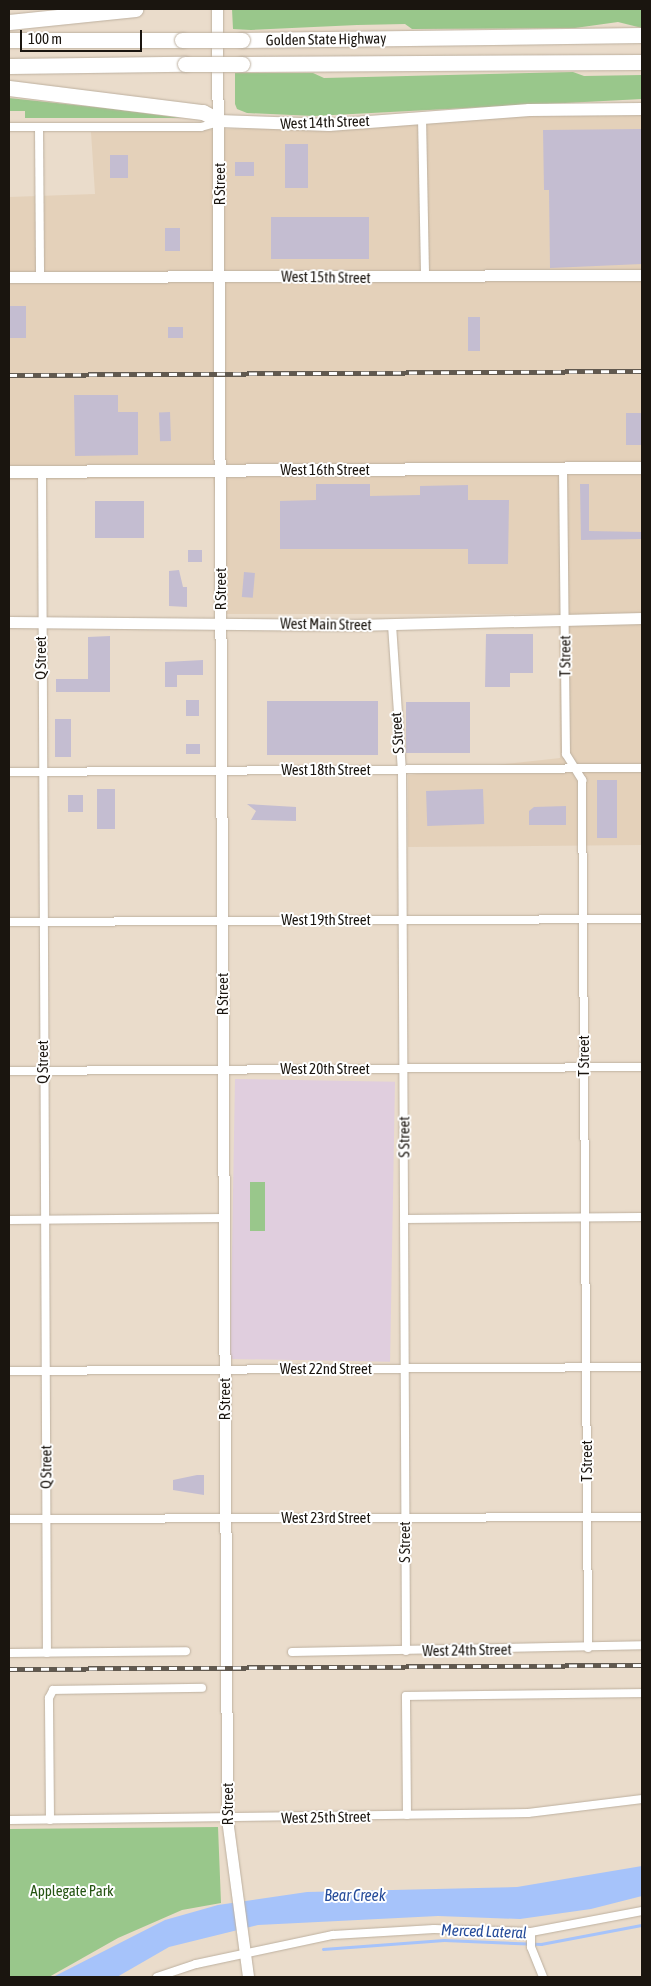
<!DOCTYPE html>
<html>
<head>
<meta charset="utf-8">
<style>
	body { margin:0 }
	#map { position:relative; width:651px; height:1986px; overflow:hidden; background:#eadccb; font-family:"Asap Condensed",sans-serif }
	div>[style] { position:absolute }
	[style*='--x'] { left:calc(var(--x)*1px); top:calc(var(--y)*1px); width:calc(var(--w)*1px); rotate:calc(var(--a)*1deg) }
	.built>* { inset:0; background:#e4d1ba }
	.education>* { inset:0; background:#e0cede; transform-origin:0 0 }
	.green>* { inset:0; background:#99c78b; transform-origin:0 0 }
	.water>* { inset:0; background:#a6c3fa }
	.stream>* { height:2.5px; margin:-1.25px; padding:0 1.25px; transform-origin:1.25px; border-radius:1.25px; background:#a6c3fa }
	.building>* { inset:0; background:#c4bdd1; transform-origin:0 0 }
	.roads { filter:drop-shadow(0 0 1px #bdb09f) drop-shadow(0 0 1px #bdb09f) }
	.street>* { height:8px; margin:-4px; padding:0 4px; transform-origin:4px; border-radius:4px; background:#fff }
	.secondary>* { height:11px; margin:-5.5px; padding:0 5.5px; transform-origin:5.5px; border-radius:5.5px; background:#fff }
	.primary>* { height:12px; margin:-6px; padding:0 6px; transform-origin:6px; border-radius:6px; background:#fff }
	.highway>* { height:15px; margin:-7.5px; padding:0 7.5px; transform-origin:7.5px; border-radius:7.5px; background:#fff }
	.rail>* { height:4.5px; margin-top:-2.25px; transform-origin:0; background:repeating-linear-gradient(90deg,#fff 0 8px,#61594f 0 16px); box-sizing:border-box; border-block:1px solid #61594f }
	.bridges { filter:drop-shadow(0 0 1px #bdb09f) drop-shadow(0 0 1px #bdb09f) }
	.highway-bridge>* { height:15px; margin:-7.5px; padding:0 7.5px; transform-origin:7.5px; border-radius:7.5px; background:#fff }
	span { translate:-50% -50%; white-space:nowrap; text-align:center; line-height:1.15; -webkit-text-stroke:4px #fff; paint-order:stroke }
	.street-label { font-size:15px; color:#1a150f }
	.park-label { font-size:15px; color:#255412 }
	.water-label { font-size:16px; color:#264c9a; font-style:italic }
	.frame { position:absolute; inset:0; border:10px solid #1a150f; pointer-events:none }
	.scale { position:absolute; left:20px; top:30px; width:122px; height:22px; box-sizing:border-box; border:2px solid #1a150f; border-top:0; padding-left:6px; font-size:15px; line-height:18px; white-space:nowrap; color:#1a150f; -webkit-text-stroke:4px #fff; paint-order:stroke }
</style>
</head>
<body>
<div id="map">
	<div class="built">
		<div style="clip-path:polygon(642px 103px,642px 845px,408px 847px,408px 775px,560px 758px,559px 614px,227px 614px,213px 478px,9px 480px,9px 197px,95px 194px,91px 132px,240px 129px,538px 106px)"></div>
	</div>
	<div class="education">
		<div style="left:235px;top:1079px;width:160px;height:280px;rotate:1deg"></div>
	</div>
	<div class="green">
		<div style="clip-path:polygon(232px 9px,642px 9px,642px 28px,618px 22px,575px 28px,412px 29px,405px 24px,357px 25px,251px 30px,233px 29px)"></div>
		<div style="clip-path:polygon(573px 72px,584px 76px,642px 75px,642px 99px,314px 116px,247px 113px,237px 109px,235px 104px,235px 73px,313px 73px,324px 78px)"></div>
		<div style="clip-path:polygon(9px 98px,113px 109px,181px 118px,25px 118px,25px 111px,9px 111px)"></div>
		<div style="left:265px;top:1182px;width:49px;height:15px;rotate:90deg"></div>
		<div style="clip-path:polygon(218px 1827px,221px 1903px,182px 1910px,118px 1938px,49px 1977px,9px 1977px,9px 1829px)"></div>
	</div>
	<div class="water">
		<div style="clip-path:polygon(642px 1866px,642px 1896px,591px 1909px,520px 1919px,438px 1916px,258px 1925px,169px 1947px,117px 1977px,53px 1977px,165px 1920px,218px 1905px,307px 1892px,517px 1887px)"></div>
	</div>
	<div class="stream">
		<div style="--x:323;--y:1949;--w:121;--a:-4.3"></div>
		<div style="--x:444;--y:1940;--w:97;--a:2.4"></div>
		<div style="--x:541;--y:1944;--w:103;--a:-10.7"></div>
	</div>
	<div class="building">
		<div style="clip-path:polygon(642px 129px,642px 264px,550px 268px,549px 190px,544px 190px,543px 130px)"></div>
		<div style="left:285px;top:144px;width:23px;height:44px"></div>
		<div style="left:110px;top:155px;width:18px;height:23px"></div>
		<div style="left:235px;top:162px;width:19px;height:14px"></div>
		<div style="left:271px;top:217px;width:98px;height:42px"></div>
		<div style="left:165px;top:228px;width:15px;height:23px"></div>
		<div style="left:9px;top:306px;width:17px;height:32px"></div>
		<div style="left:468px;top:317px;width:12px;height:34px"></div>
		<div style="left:168px;top:327px;width:15px;height:11px"></div>
		<div style="clip-path:polygon(74px 395px,118px 395px,118px 412px,138px 412px,138px 455px,75px 456px)"></div>
		<div style="left:170px;top:412px;width:29px;height:11px;rotate:88deg"></div>
		<div style="left:626px;top:413px;width:16px;height:32px"></div>
		<div style="clip-path:polygon(316px 484px,370px 484px,370px 496px,420px 495px,420px 486px,468px 485px,468px 500px,509px 500px,508px 564px,468px 564px,468px 549px,280px 549px,280px 501px,316px 500px)"></div>
		<div style="clip-path:polygon(580px 484px,589px 484px,589px 531px,642px 532px,642px 539px,581px 540px)"></div>
		<div style="left:95px;top:501px;width:49px;height:37px"></div>
		<div style="left:188px;top:550px;width:14px;height:12px"></div>
		<div style="clip-path:polygon(179px 570px,183px 587px,187px 587px,187px 607px,169px 606px,169px 571px)"></div>
		<div style="left:244px;top:572px;width:11px;height:25px;rotate:5deg"></div>
		<div style="clip-path:polygon(486px 634px,533px 634px,533px 673px,510px 673px,510px 687px,485px 687px)"></div>
		<div style="clip-path:polygon(110px 636px,110px 692px,56px 692px,56px 679px,88px 679px,88px 637px)"></div>
		<div style="clip-path:polygon(203px 660px,203px 675px,177px 675px,177px 687px,165px 687px,165px 662px)"></div>
		<div style="left:186px;top:700px;width:13px;height:16px"></div>
		<div style="left:267px;top:701px;width:111px;height:54px"></div>
		<div style="left:406px;top:702px;width:64px;height:51px"></div>
		<div style="left:55px;top:719px;width:16px;height:38px"></div>
		<div style="left:186px;top:744px;width:14px;height:10px"></div>
		<div style="left:597px;top:780px;width:20px;height:58px"></div>
		<div style="left:97px;top:789px;width:18px;height:40px"></div>
		<div style="left:483px;top:789px;width:35px;height:57px;rotate:88deg"></div>
		<div style="left:68px;top:795px;width:15px;height:17px"></div>
		<div style="clip-path:polygon(247px 804px,296px 807px,296px 821px,251px 820px,256px 811px)"></div>
		<div style="clip-path:polygon(566px 806px,566px 825px,529px 825px,529px 811px,534px 807px)"></div>
		<div style="clip-path:polygon(197px 1475px,204px 1475px,204px 1495px,173px 1490px,173px 1480px)"></div>
	</div>
	<div class="roads">
		<div class="street">
			<div style="--x:422;--y:117;--w:161;--a:88.9"></div>
			<div style="--x:9;--y:127;--w:192;--a:0"></div>
			<div style="--x:201;--y:127;--w:18;--a:-16"></div>
			<div style="--x:39;--y:127;--w:150;--a:89.6"></div>
			<div style="--x:563;--y:469;--w:285;--a:89.4"></div>
			<div style="--x:566;--y:754;--w:31;--a:58"></div>
			<div style="--x:582;--y:780;--w:868;--a:89.6"></div>
			<div style="--x:42;--y:472;--w:1181;--a:89.76"></div>
			<div style="--x:392;--y:625;--w:145;--a:86.1"></div>
			<div style="--x:402;--y:770;--w:881;--a:89.74"></div>
			<div style="--x:9;--y:772;--w:633;--a:-0.36"></div>
			<div style="--x:9;--y:922;--w:633;--a:-0.27"></div>
			<div style="--x:9;--y:1071;--w:633;--a:-0.36"></div>
			<div style="--x:404;--y:1219;--w:238;--a:-0.5"></div>
			<div style="--x:9;--y:1220;--w:215;--a:-0.5"></div>
			<div style="--x:9;--y:1371;--w:633;--a:-0.36"></div>
			<div style="--x:9;--y:1519;--w:633;--a:-0.18"></div>
			<div style="--x:292;--y:1652;--w:350;--a:-1.1"></div>
			<div style="--x:9;--y:1653;--w:177;--a:-0.6"></div>
			<div style="--x:407;--y:1815;--w:119;--a:-90.5"></div>
			<div style="--x:406;--y:1696;--w:236;--a:-0.7"></div>
			<div style="--x:9;--y:1820;--w:519;--a:-0.77"></div>
			<div style="--x:528;--y:1813;--w:115;--a:-7"></div>
			<div style="--x:50;--y:1820;--w:122;--a:-90.5"></div>
			<div style="--x:49;--y:1698;--w:9;--a:-63"></div>
			<div style="--x:53;--y:1690;--w:149;--a:-0.8"></div>
			<div style="--x:531;--y:1932;--w:15;--a:90"></div>
			<div style="--x:531;--y:1947;--w:32;--a:68"></div>
			<div style="--x:157;--y:1977;--w:41;--a:-18.4"></div>
			<div style="--x:196;--y:1964;--w:140;--a:-12"></div>
			<div style="--x:333;--y:1935;--w:101;--a:-3.4"></div>
			<div style="--x:434;--y:1929;--w:97;--a:1.8"></div>
			<div style="--x:531;--y:1932;--w:113;--a:-10.7"></div>
		</div>
		<div class="secondary">
			<div style="--x:217;--y:9;--w:1810;--a:89.68"></div>
			<div style="--x:227;--y:1819;--w:159;--a:82.4"></div>
			<div style="--x:9;--y:277;--w:633;--a:-0.18"></div>
			<div style="--x:9;--y:622;--w:346;--a:0.5"></div>
			<div style="--x:355;--y:625;--w:287;--a:-1.4"></div>
		</div>
		<div class="primary">
			<div style="--x:219;--y:121;--w:110;--a:2.1"></div>
			<div style="--x:329;--y:125;--w:201;--a:-4.3"></div>
			<div style="--x:529;--y:110;--w:113;--a:-0.5"></div>
			<div style="--x:9;--y:472;--w:633;--a:-0.36"></div>
		</div>
		<div class="highway">
			<div style="--x:9;--y:22;--w:127;--a:-5.9"></div>
			<div style="--x:9;--y:40;--w:173;--a:0"></div>
			<div style="--x:242;--y:40;--w:400;--a:-0.7"></div>
			<div style="--x:242;--y:64;--w:400;--a:-0.3"></div>
			<div style="--x:9;--y:66;--w:176;--a:-0.7"></div>
			<div style="--x:9;--y:88;--w:195;--a:7.1"></div>
			<div style="--x:203;--y:112;--w:18;--a:29"></div>
		</div>
	</div>
	<div class="rail">
		<div style="--x:9;--y:375;--w:633;--a:-0.36"></div>
		<div style="--x:9;--y:1669;--w:633;--a:-0.36"></div>
	</div>
	<div class="bridges">
		<div class="highway-bridge">
			<div style="--x:182;--y:40;--w:60;--a:0"></div>
			<div style="--x:185;--y:64;--w:57;--a:0"></div>
		</div>
	</div>
	<div class="street-label">
		<span style="left:326px;top:39px;rotate:-1deg">Golden State Highway</span>
		<span style="left:325px;top:122px;rotate:-2deg">West 14th Street</span>
		<span style="left:220px;top:184px;rotate:-90deg">R Street</span>
		<span style="left:326px;top:277px;rotate:1deg">West 15th Street</span>
		<span style="left:325px;top:470px">West 16th Street</span>
		<span style="left:221px;top:589px;rotate:-90deg">R Street</span>
		<span style="left:326px;top:624px;rotate:1deg">West Main Street</span>
		<span style="left:565px;top:656px;rotate:-90deg">T Street</span>
		<span style="left:41px;top:658px;rotate:-90deg">Q Street</span>
		<span style="left:397px;top:733px;rotate:-94deg">S Street</span>
		<span style="left:326px;top:770px">West 18th Street</span>
		<span style="left:326px;top:920px">West 19th Street</span>
		<span style="left:223px;top:994px;rotate:-90deg">R Street</span>
		<span style="left:584px;top:1056px;rotate:-90deg">T Street</span>
		<span style="left:43px;top:1062px;rotate:-90deg">Q Street</span>
		<span style="left:325px;top:1069px">West 20th Street</span>
		<span style="left:404px;top:1137px;rotate:-90deg">S Street</span>
		<span style="left:326px;top:1369px">West 22nd Street</span>
		<span style="left:225px;top:1399px;rotate:-90deg">R Street</span>
		<span style="left:587px;top:1461px;rotate:-90deg">T Street</span>
		<span style="left:46px;top:1467px;rotate:-90deg">Q Street</span>
		<span style="left:326px;top:1518px">West 23rd Street</span>
		<span style="left:405px;top:1542px;rotate:-90deg">S Street</span>
		<span style="left:467px;top:1650px;rotate:-1deg">West 24th Street</span>
		<span style="left:228px;top:1804px;rotate:-90deg">R Street</span>
		<span style="left:326px;top:1817px;rotate:-1deg">West 25th Street</span>
	</div>
	<div class="park-label">
		<span style="left:72px;top:1891px">Applegate Park</span>
	</div>
	<div class="water-label">
		<span style="left:355px;top:1895px">Bear Creek</span>
		<span style="left:484px;top:1931px;rotate:2deg">Merced Lateral</span>
	</div>
	<div class="frame"></div>
	<div class="scale">100 m</div>
</div>
</body>
</html>
